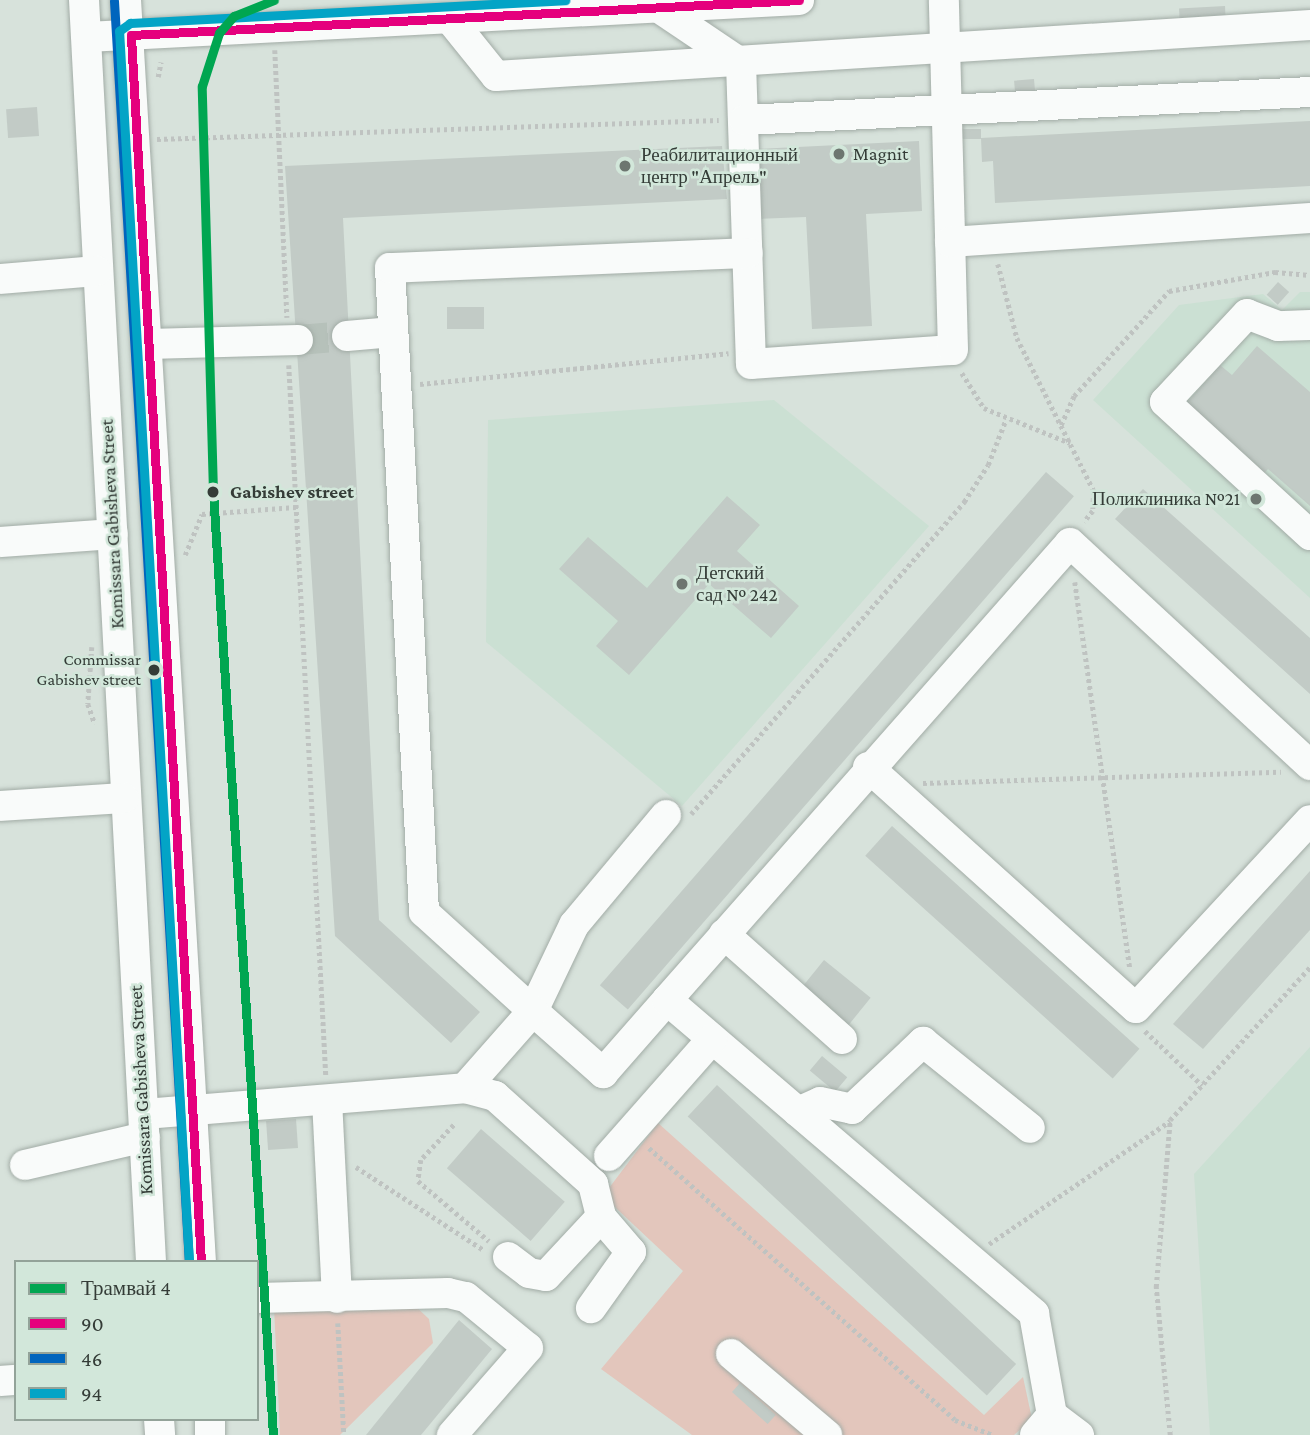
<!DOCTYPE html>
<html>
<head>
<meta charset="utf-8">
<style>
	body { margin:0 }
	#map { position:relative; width:1310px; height:1435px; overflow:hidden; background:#d7e2db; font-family:"Crimson Pro",serif }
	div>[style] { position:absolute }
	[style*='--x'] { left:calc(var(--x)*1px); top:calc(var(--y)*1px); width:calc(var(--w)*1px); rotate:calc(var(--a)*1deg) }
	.built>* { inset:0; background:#cbe0d3 }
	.green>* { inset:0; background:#e3c6bc }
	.building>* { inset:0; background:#c2cbc6; transform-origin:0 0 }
	.minor-tunnel>* { height:30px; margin-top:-15px; transform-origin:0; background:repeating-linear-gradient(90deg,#b6c1ba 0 30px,transparent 0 45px) }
	.path>* { height:4.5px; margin-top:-2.25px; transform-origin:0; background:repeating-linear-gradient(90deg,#bfc3c1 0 3.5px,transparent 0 7px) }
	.roads { filter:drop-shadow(0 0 2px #a2aca6) drop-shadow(0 0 2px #a2aca6) }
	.minor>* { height:30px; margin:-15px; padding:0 15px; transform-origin:15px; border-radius:15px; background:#f9fbfa }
	.bus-1>* { height:9px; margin:-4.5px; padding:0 4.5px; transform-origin:4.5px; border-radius:4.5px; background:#e5007d }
	.bus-2>* { height:9px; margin:-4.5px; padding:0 4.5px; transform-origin:4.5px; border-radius:4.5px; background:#0065bd }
	.bus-3>* { height:9px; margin:-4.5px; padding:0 4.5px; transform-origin:4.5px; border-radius:4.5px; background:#03a4c6 }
	.tram-1>* { height:9px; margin:-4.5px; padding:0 4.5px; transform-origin:4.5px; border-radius:4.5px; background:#00a651 }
	.dots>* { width:19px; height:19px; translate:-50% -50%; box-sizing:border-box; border:4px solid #d2e7da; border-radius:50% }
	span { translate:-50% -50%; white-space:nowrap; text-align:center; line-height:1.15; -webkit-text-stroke:5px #d2e7da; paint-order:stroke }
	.bus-label { font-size:17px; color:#343c37 }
	.right { translate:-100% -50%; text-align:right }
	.poi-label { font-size:19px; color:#343c37 }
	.left { translate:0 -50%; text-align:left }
	.stop-label { font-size:19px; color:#343c37; font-weight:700 }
	.street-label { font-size:19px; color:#343c37 }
	.legend { position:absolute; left:14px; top:1260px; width:245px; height:161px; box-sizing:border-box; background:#d2e7da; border:2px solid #93a399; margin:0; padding:9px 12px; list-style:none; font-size:21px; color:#343c37 }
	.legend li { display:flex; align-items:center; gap:14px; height:35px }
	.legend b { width:35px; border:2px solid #93a399 }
</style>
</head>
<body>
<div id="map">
	<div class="built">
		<div style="clip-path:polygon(1300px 292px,1310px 292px,1310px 598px,1093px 400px,1179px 305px,1263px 294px,1282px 310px)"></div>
		<div style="clip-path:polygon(774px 400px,929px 526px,682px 806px,486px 642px,488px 420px)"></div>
		<div style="clip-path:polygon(1310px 1047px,1310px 1435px,1210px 1435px,1194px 1174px)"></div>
	</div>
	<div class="green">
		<div style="clip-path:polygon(658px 1123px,984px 1415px,1023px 1377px,1032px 1419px,1014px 1435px,692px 1435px,601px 1369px,683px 1271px,603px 1196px)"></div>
		<div style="clip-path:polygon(412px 1303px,429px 1319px,433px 1343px,340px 1435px,280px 1435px,274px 1307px)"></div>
	</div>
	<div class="building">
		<div style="left:1225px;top:6px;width:18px;height:46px;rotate:87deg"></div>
		<div style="left:1034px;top:79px;width:12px;height:20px;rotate:85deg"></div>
		<div style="left:37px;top:107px;width:29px;height:31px;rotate:86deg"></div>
		<div style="clip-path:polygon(1310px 121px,1310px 186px,995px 203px,993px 161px,982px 162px,981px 138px)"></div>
		<div style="left:961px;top:129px;width:20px;height:10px"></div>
		<div style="clip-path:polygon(919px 141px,922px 211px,866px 214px,872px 326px,812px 329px,806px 217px,759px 219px,756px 149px)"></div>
		<div style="clip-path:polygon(722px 146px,727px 199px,343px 218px,379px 920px,480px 1012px,451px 1043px,335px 936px,285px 166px)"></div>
		<div style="left:1278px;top:282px;width:15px;height:17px;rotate:42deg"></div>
		<div style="left:447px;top:307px;width:37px;height:22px"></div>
		<div style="clip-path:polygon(1257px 346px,1310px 392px,1310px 506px,1268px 469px,1260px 478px,1181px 409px,1220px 365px,1232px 375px)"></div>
		<div style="left:1046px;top:472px;width:37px;height:680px;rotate:41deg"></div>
		<div style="clip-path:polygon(1143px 489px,1310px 638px,1310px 694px,1115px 519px)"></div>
		<div style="clip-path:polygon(727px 496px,760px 525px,737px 551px,799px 606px,771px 638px,709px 584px,629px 675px,596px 646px,618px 621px,559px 569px,588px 537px,647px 588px)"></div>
		<div style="left:892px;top:826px;width:333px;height:40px;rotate:42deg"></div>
		<div style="clip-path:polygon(1310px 871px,1310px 930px,1203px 1049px,1173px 1024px)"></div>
		<div style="left:824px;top:960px;width:60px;height:35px;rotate:39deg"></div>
		<div style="left:822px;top:1056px;width:33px;height:19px;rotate:40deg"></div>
		<div style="left:717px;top:1085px;width:409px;height:43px;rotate:43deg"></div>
		<div style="left:296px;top:1119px;width:29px;height:30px;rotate:86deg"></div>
		<div style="left:481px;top:1129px;width:111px;height:52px;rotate:41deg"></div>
		<div style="clip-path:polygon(459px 1320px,492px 1349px,421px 1435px,366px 1435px)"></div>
		<div style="left:740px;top:1383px;width:48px;height:12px;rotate:42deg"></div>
	</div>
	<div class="minor-tunnel">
		<div style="--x:298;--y:340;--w:49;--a:-4.7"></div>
	</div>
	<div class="path">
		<div style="--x:275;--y:50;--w:268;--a:87.4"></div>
		<div style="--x:158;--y:77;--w:15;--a:-79"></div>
		<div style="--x:157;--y:139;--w:562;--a:-1.94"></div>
		<div style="--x:998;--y:264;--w:76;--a:75.6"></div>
		<div style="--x:1017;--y:338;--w:171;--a:63.3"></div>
		<div style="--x:1094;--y:491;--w:20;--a:93"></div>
		<div style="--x:1093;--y:511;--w:14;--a:129"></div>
		<div style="--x:289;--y:365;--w:712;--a:87.02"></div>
		<div style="--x:962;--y:373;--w:41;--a:57.8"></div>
		<div style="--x:984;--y:408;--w:93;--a:22.1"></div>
		<div style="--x:420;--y:384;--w:310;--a:-5.7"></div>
		<div style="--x:1061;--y:425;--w:32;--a:-66"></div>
		<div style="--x:1074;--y:396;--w:142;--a:-47.9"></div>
		<div style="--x:1169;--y:291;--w:108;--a:-10.2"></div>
		<div style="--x:1275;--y:272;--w:35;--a:5"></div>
		<div style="--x:185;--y:555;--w:44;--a:-67.5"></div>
		<div style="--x:202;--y:514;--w:94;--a:-4.3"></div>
		<div style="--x:1075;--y:582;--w:390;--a:81.9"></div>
		<div style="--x:92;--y:647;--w:57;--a:94"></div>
		<div style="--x:88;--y:704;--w:21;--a:71"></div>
		<div style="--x:923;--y:783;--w:358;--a:-1.8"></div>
		<div style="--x:691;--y:814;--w:415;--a:-48.8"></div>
		<div style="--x:964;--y:502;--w:44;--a:-57"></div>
		<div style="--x:988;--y:465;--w:49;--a:-68.6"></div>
		<div style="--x:1145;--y:1031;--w:79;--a:43.5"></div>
		<div style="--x:454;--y:1125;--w:48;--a:133.3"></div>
		<div style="--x:421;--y:1160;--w:21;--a:98"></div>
		<div style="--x:418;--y:1181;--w:93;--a:40.2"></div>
		<div style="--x:649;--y:1148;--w:409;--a:41.6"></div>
		<div style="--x:955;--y:1420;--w:41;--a:21.5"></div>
		<div style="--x:356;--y:1167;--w:153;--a:33"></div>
		<div style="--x:989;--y:1244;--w:219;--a:-34.2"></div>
		<div style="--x:338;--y:1323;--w:112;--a:86.9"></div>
		<div style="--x:1170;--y:1435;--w:149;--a:-95.4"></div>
		<div style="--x:1156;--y:1287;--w:168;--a:-85.2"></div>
		<div style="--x:1170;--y:1120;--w:207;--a:-47.5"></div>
	</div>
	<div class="roads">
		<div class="minor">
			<div style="--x:84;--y:0;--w:1264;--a:86.96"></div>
			<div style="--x:126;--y:0;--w:1264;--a:86.6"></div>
			<div style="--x:659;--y:8;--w:99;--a:33.9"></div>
			<div style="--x:741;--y:63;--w:301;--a:88.1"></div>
			<div style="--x:751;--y:364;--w:202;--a:-4"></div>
			<div style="--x:953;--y:350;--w:350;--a:-91.5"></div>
			<div style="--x:450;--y:19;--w:73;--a:51.1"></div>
			<div style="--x:496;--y:76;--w:816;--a:-3.59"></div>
			<div style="--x:87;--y:37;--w:713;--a:-2.97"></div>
			<div style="--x:744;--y:120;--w:567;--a:-2.83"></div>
			<div style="--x:950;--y:242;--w:361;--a:-3.8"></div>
			<div style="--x:0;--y:279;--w:97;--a:-4.7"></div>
			<div style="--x:1310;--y:325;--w:32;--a:178"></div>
			<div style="--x:1278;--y:326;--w:33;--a:-159"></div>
			<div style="--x:1247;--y:314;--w:120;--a:133"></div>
			<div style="--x:1165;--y:402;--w:197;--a:42.5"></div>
			<div style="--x:347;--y:336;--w:46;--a:-5"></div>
			<div style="--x:148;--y:344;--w:150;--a:-1.5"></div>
			<div style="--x:0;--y:542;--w:113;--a:-4"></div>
			<div style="--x:868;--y:767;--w:360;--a:42"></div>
			<div style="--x:1136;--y:1008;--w:256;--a:-47.2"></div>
			<div style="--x:0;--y:806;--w:124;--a:-3.7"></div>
			<div style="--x:666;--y:815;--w:143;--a:129.9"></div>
			<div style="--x:574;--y:925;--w:95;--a:115.5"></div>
			<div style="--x:533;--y:1011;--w:94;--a:41.5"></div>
			<div style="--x:603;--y:1073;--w:97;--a:-48.8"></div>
			<div style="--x:667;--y:1000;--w:483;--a:40.5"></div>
			<div style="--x:1034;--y:1314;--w:103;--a:79.9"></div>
			<div style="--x:1052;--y:1415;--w:34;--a:37"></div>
			<div style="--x:724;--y:934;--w:158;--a:41.7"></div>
			<div style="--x:667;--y:1000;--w:609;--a:-48.59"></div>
			<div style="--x:1070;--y:543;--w:327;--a:42.8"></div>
			<div style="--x:465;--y:1088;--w:31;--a:15"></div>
			<div style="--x:495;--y:1096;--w:132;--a:41.9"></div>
			<div style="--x:593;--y:1184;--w:34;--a:76"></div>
			<div style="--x:601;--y:1217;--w:46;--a:49.4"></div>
			<div style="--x:631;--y:1252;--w:69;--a:125.5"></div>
			<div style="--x:327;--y:1100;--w:198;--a:87.1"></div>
			<div style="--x:798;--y:1112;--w:24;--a:-24"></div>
			<div style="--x:820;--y:1102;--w:33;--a:12"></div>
			<div style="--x:852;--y:1109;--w:98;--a:-43.3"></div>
			<div style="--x:923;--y:1042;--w:137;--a:38.8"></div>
			<div style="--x:144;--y:1114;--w:322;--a:-4.6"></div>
			<div style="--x:465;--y:1088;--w:103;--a:-48.6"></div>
			<div style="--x:533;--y:1011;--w:147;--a:-137.8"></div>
			<div style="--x:424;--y:912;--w:645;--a:-93.02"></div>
			<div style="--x:390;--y:268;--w:358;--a:-2.4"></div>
			<div style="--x:609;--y:1156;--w:156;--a:-48.6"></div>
			<div style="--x:25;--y:1165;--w:123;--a:-13.1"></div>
			<div style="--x:508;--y:1257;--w:26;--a:37"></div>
			<div style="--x:529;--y:1273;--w:17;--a:10"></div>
			<div style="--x:546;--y:1276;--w:81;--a:-47"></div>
			<div style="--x:257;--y:1298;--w:191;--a:-1.5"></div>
			<div style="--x:448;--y:1293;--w:18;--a:13"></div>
			<div style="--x:466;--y:1297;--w:80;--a:39.4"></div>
			<div style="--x:528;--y:1348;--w:116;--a:131.1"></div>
			<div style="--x:731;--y:1354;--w:126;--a:40.2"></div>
			<div style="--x:0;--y:1381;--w:16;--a:-4"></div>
			<div style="--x:159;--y:1419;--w:16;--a:86"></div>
			<div style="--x:210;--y:1419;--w:16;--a:90"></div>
			<div style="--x:1035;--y:1435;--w:26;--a:-50"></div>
		</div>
	</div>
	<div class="bus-1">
		<div style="--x:201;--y:1262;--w:1229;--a:-93.27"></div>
		<div style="--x:131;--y:35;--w:669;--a:-3"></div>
	</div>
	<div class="bus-2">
		<div style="--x:114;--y:1;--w:1263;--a:86.6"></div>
	</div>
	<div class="bus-3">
		<div style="--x:189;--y:1262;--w:1233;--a:-93.25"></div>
		<div style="--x:119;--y:31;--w:14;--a:-36"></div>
		<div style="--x:130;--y:23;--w:436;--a:-3"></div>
	</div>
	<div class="tram-1">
		<div style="--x:273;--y:1435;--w:945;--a:-93.64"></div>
		<div style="--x:213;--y:492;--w:406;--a:-91.6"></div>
		<div style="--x:202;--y:86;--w:56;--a:-72.2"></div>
		<div style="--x:219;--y:33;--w:23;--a:-49"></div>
		<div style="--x:234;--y:16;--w:43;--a:-21.8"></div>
	</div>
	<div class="dots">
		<div style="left:839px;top:154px;background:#6d7670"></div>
		<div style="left:625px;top:166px;background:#6d7670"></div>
		<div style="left:213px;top:492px;background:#343c37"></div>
		<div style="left:1256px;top:499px;background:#6d7670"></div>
		<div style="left:682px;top:584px;background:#6d7670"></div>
		<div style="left:154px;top:670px;background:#343c37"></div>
	</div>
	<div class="bus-label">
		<span class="right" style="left:141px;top:670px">Commissar<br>Gabishev street</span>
	</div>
	<div class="poi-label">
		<span class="left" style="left:853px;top:154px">Magnit</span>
		<span class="left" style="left:641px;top:166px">Реабилитационный<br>центр "Апрель"</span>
		<span class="right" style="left:1240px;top:499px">Поликлиника №21</span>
		<span class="left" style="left:696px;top:584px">Детский<br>сад № 242</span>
	</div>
	<div class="stop-label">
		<span class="left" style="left:230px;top:492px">Gabishev street</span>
	</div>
	<div class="street-label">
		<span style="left:112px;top:524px;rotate:-93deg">Komissara Gabisheva Street</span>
		<span style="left:141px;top:1090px;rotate:-93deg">Komissara Gabisheva Street</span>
	</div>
	<ul class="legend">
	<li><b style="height:9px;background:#00a651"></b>Трамвай 4</li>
	<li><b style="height:9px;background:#e5007d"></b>90</li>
	<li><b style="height:9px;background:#0065bd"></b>46</li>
	<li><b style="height:9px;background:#03a4c6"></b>94</li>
	</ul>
</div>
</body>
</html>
